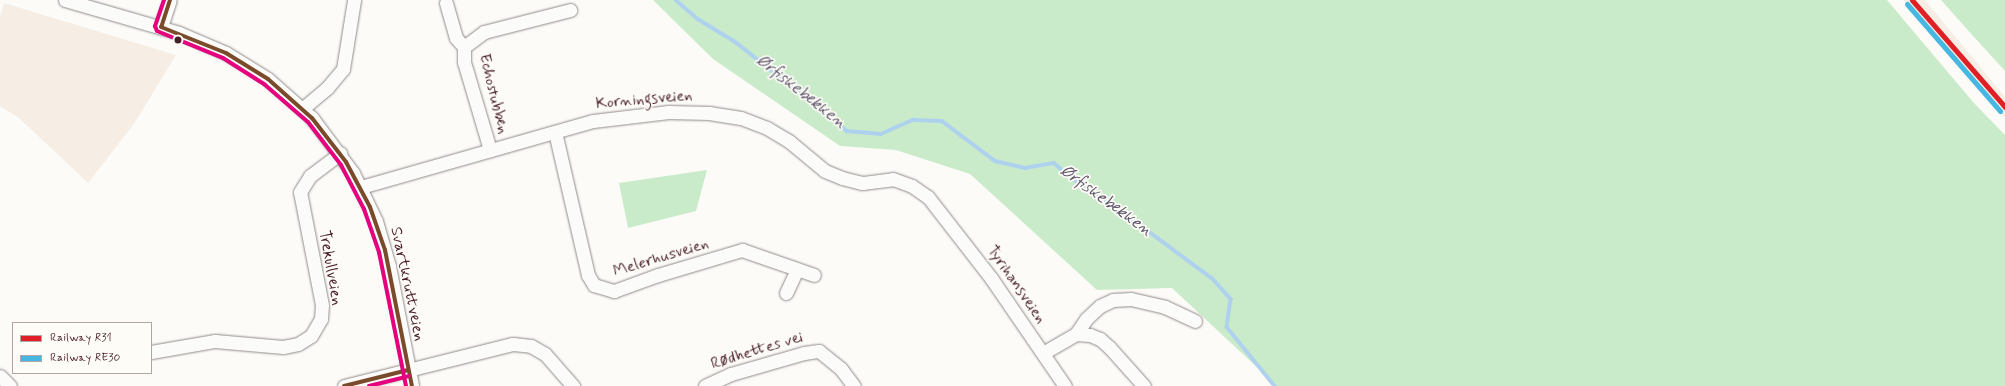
<!DOCTYPE html>
<html>
<head>
<meta charset="utf-8">
<style>
	body { margin:0 }
	#map { position:relative; width:2005px; height:386px; overflow:hidden; background:#fcfbf8; font-family:Mynerve,sans-serif }
	div>[style] { position:absolute }
	[style*='--x'] { left:calc(var(--x)*1px); top:calc(var(--y)*1px); width:calc(var(--w)*1px); rotate:calc(var(--a)*1deg) }
	.built>* { inset:0; background:#f6eee5 }
	.green>* { inset:0; background:#caebca }
	.stream>* { height:3.5px; margin:-1.75px; padding:0 1.75px; transform-origin:1.75px; border-radius:1.75px; background:#aed2ee }
	.roads { filter:drop-shadow(0 0 1px #928a8b) drop-shadow(0 0 1px #928a8b) }
	.minor>* { height:13px; margin:-6.5px; padding:0 6.5px; transform-origin:6.5px; border-radius:6.5px; background:#fbfbf9 }
	.bus-1>* { height:4px; margin:-2px; padding:0 2px; transform-origin:2px; border-radius:2px; background:#7a4b2a }
	.bus-2>* { height:4px; margin:-2px; padding:0 2px; transform-origin:2px; border-radius:2px; background:#e5007d }
	.rail-1>* { height:5px; margin:-2.5px; padding:0 2.5px; transform-origin:2.5px; border-radius:2.5px; background:#df2027 }
	.rail-2>* { height:5px; margin:-2.5px; padding:0 2.5px; transform-origin:2.5px; border-radius:2.5px; background:#45b7e1 }
	.dots>* { width:11px; height:11px; translate:-50% -50%; box-sizing:border-box; border:2px solid #fdfcf7; border-radius:50% }
	span { translate:-50% -50%; white-space:nowrap; text-align:center; line-height:1.15; -webkit-text-stroke:3.5px #fdfcf7; paint-order:stroke }
	.street-label { font-size:16px; color:#4a1f2b }
	.water-label { font-size:17px; color:#61576e; font-style:italic }
	.legend { position:absolute; left:12px; top:322px; width:140px; height:52px; box-sizing:border-box; background:#fdfcf7; border:1px solid #b5a4a5; margin:0; padding:5px 7px; list-style:none; font-size:12px; color:#4a1f2b }
	.legend li { display:flex; align-items:center; gap:8px; height:20px }
	.legend b { width:20px; border:1px solid #b5a4a5 }
</style>
</head>
<body>
<div id="map">
	<div class="built">
		<div style="clip-path:polygon(1903px 0,1925px 0,2005px 97px,2005px 118px)"></div>
		<div style="clip-path:polygon(4px 3px,176px 55px,134px 124px,88px 183px,19px 118px,0 106px,0 17px)"></div>
	</div>
	<div class="green">
		<div style="clip-path:polygon(653px 0,1887px 0,1973px 102px,2005px 135px,2005px 386px,1277px 386px,1172px 288px,1097px 290px,970px 174px,896px 150px,840px 146px,713px 59px)"></div>
		<div style="clip-path:polygon(1941px 0,2005px 0,2005px 71px,1974px 37px)"></div>
		<div style="clip-path:polygon(707px 170px,696px 211px,628px 228px,619px 183px)"></div>
	</div>
	<div class="stream">
		<div style="--x:676;--y:0;--w:29;--a:41"></div>
		<div style="--x:698;--y:19;--w:46;--a:31.6"></div>
		<div style="--x:737;--y:43;--w:141;--a:38.7"></div>
		<div style="--x:847;--y:131;--w:34;--a:5"></div>
		<div style="--x:881;--y:134;--w:35;--a:-24"></div>
		<div style="--x:913;--y:120;--w:29;--a:2"></div>
		<div style="--x:942;--y:121;--w:66;--a:37"></div>
		<div style="--x:995;--y:161;--w:31;--a:13"></div>
		<div style="--x:1025;--y:168;--w:29;--a:-10"></div>
		<div style="--x:1054;--y:163;--w:44;--a:39.5"></div>
		<div style="--x:1088;--y:191;--w:57;--a:32.9"></div>
		<div style="--x:1136;--y:222;--w:96;--a:36.5"></div>
		<div style="--x:1213;--y:279;--w:27;--a:48"></div>
		<div style="--x:1231;--y:299;--w:28;--a:98"></div>
		<div style="--x:1227;--y:327;--w:76;--a:50.9"></div>
	</div>
	<div class="roads">
		<div class="minor">
			<div style="--x:65;--y:0;--w:119;--a:16.1"></div>
			<div style="--x:179;--y:33;--w:51;--a:23.1"></div>
			<div style="--x:226;--y:53;--w:49;--a:31.8"></div>
			<div style="--x:268;--y:79;--w:59;--a:41.6"></div>
			<div style="--x:312;--y:118;--w:69;--a:53.3"></div>
			<div style="--x:353;--y:173;--w:53;--a:64.4"></div>
			<div style="--x:376;--y:221;--w:47;--a:73.9"></div>
			<div style="--x:389;--y:266;--w:122;--a:79.1"></div>
			<div style="--x:446;--y:3;--w:36;--a:74"></div>
			<div style="--x:456;--y:38;--w:12;--a:48"></div>
			<div style="--x:464;--y:47;--w:15;--a:90"></div>
			<div style="--x:464;--y:62;--w:92;--a:73.5"></div>
			<div style="--x:161;--y:27;--w:28;--a:-72"></div>
			<div style="--x:464;--y:47;--w:25;--a:-37"></div>
			<div style="--x:484;--y:32;--w:89;--a:-14.3"></div>
			<div style="--x:302;--y:109;--w:33;--a:-40"></div>
			<div style="--x:327;--y:88;--w:25;--a:-50"></div>
			<div style="--x:343;--y:69;--w:70;--a:-80.9"></div>
			<div style="--x:555;--y:132;--w:147;--a:77"></div>
			<div style="--x:588;--y:275;--w:12;--a:59"></div>
			<div style="--x:594;--y:285;--w:21;--a:17"></div>
			<div style="--x:614;--y:291;--w:47;--a:-20"></div>
			<div style="--x:658;--y:275;--w:88;--a:-16.6"></div>
			<div style="--x:742;--y:250;--w:76;--a:19.1"></div>
			<div style="--x:361;--y:187;--w:241;--a:-15.9"></div>
			<div style="--x:593;--y:121;--w:76;--a:-6.8"></div>
			<div style="--x:668;--y:112;--w:41;--a:1.4"></div>
			<div style="--x:709;--y:113;--w:32;--a:9"></div>
			<div style="--x:741;--y:118;--w:28;--a:21"></div>
			<div style="--x:767;--y:128;--w:27;--a:31"></div>
			<div style="--x:790;--y:142;--w:45;--a:39.6"></div>
			<div style="--x:825;--y:171;--w:18;--a:22"></div>
			<div style="--x:842;--y:178;--w:21;--a:14"></div>
			<div style="--x:862;--y:183;--w:31;--a:-7"></div>
			<div style="--x:893;--y:179;--w:20;--a:20"></div>
			<div style="--x:912;--y:186;--w:19;--a:35"></div>
			<div style="--x:928;--y:197;--w:103;--a:52.1"></div>
			<div style="--x:991;--y:278;--w:131;--a:55.6"></div>
			<div style="--x:786;--y:293;--w:26;--a:-65"></div>
			<div style="--x:1076;--y:334;--w:18;--a:-56"></div>
			<div style="--x:1086;--y:319;--w:19;--a:-43"></div>
			<div style="--x:1100;--y:306;--w:14;--a:-25"></div>
			<div style="--x:1113;--y:300;--w:18;--a:-3"></div>
			<div style="--x:1131;--y:299;--w:35;--a:13"></div>
			<div style="--x:1165;--y:307;--w:33;--a:25"></div>
			<div style="--x:151;--y:352;--w:65;--a:-9.8"></div>
			<div style="--x:215;--y:341;--w:68;--a:5"></div>
			<div style="--x:283;--y:347;--w:15;--a:-11"></div>
			<div style="--x:298;--y:344;--w:15;--a:-32"></div>
			<div style="--x:311;--y:336;--w:20;--a:-60"></div>
			<div style="--x:321;--y:319;--w:14;--a:-86"></div>
			<div style="--x:322;--y:305;--w:115;--a:-101"></div>
			<div style="--x:300;--y:192;--w:19;--a:-58"></div>
			<div style="--x:310;--y:176;--w:38;--a:-37"></div>
			<div style="--x:1043;--y:353;--w:38;--a:-30"></div>
			<div style="--x:1076;--y:334;--w:14;--a:4"></div>
			<div style="--x:1090;--y:335;--w:11;--a:22"></div>
			<div style="--x:1100;--y:339;--w:13;--a:42"></div>
			<div style="--x:1110;--y:348;--w:51;--a:48.2"></div>
			<div style="--x:0;--y:376;--w:14;--a:45"></div>
			<div style="--x:344;--y:386;--w:174;--a:-14"></div>
			<div style="--x:513;--y:344;--w:18;--a:6"></div>
			<div style="--x:531;--y:346;--w:16;--a:30"></div>
			<div style="--x:545;--y:354;--w:43;--a:48.8"></div>
			<div style="--x:705;--y:386;--w:29;--a:-25"></div>
			<div style="--x:731;--y:374;--w:76;--a:-16"></div>
			<div style="--x:804;--y:353;--w:15;--a:-8"></div>
			<div style="--x:819;--y:351;--w:28;--a:39"></div>
			<div style="--x:841;--y:369;--w:21;--a:53"></div>
		</div>
	</div>
	<div class="bus-1">
		<div style="--x:170;--y:0;--w:28;--a:108"></div>
		<div style="--x:161;--y:27;--w:70;--a:21.8"></div>
		<div style="--x:226;--y:53;--w:49;--a:31.8"></div>
		<div style="--x:268;--y:79;--w:59;--a:41.6"></div>
		<div style="--x:312;--y:118;--w:56;--a:52.3"></div>
		<div style="--x:346;--y:162;--w:51;--a:61.9"></div>
		<div style="--x:370;--y:207;--w:46;--a:70.8"></div>
		<div style="--x:385;--y:250;--w:139;--a:78.8"></div>
		<div style="--x:344;--y:386;--w:66;--a:-14"></div>
	</div>
	<div class="bus-2">
		<div style="--x:164;--y:0;--w:28;--a:109"></div>
		<div style="--x:155;--y:26;--w:5;--a:68"></div>
		<div style="--x:157;--y:31;--w:71;--a:22.2"></div>
		<div style="--x:223;--y:58;--w:49;--a:32.4"></div>
		<div style="--x:264;--y:84;--w:58;--a:40.8"></div>
		<div style="--x:308;--y:122;--w:54;--a:52.5"></div>
		<div style="--x:341;--y:165;--w:50;--a:62.4"></div>
		<div style="--x:364;--y:209;--w:46;--a:70.8"></div>
		<div style="--x:379;--y:252;--w:137;--a:78.6"></div>
		<div style="--x:369;--y:386;--w:41;--a:-14"></div>
	</div>
	<div class="rail-1">
		<div style="--x:1912;--y:0;--w:142;--a:49"></div>
	</div>
	<div class="rail-2">
		<div style="--x:1907;--y:4;--w:142;--a:49"></div>
	</div>
	<div class="dots">
		<div style="left:178px;top:40px;background:#4a1f2b"></div>
	</div>
	<div class="street-label">
		<span style="left:493px;top:94px;rotate:76deg">Echostubben</span>
		<span style="left:644px;top:100px;rotate:-5deg">Korningsveien</span>
		<span style="left:661px;top:258px;rotate:-17deg">Melerhusveien</span>
		<span style="left:330px;top:268px;rotate:80deg">Trekullveien</span>
		<span style="left:407px;top:284px;rotate:78deg">Svartkruttveien</span>
		<span style="left:1016px;top:285px;rotate:55deg">Tyrihansveien</span>
		<span style="left:757px;top:351px;rotate:-17deg">Rødhettes vei</span>
	</div>
	<div class="water-label">
		<span style="left:801px;top:92px;rotate:38deg">Ørfiskebekken</span>
		<span style="left:1106px;top:201px;rotate:36deg">Ørfiskebekken</span>
	</div>
	<ul class="legend">
	<li><b style="height:5px;background:#df2027"></b>Railway R31</li>
	<li><b style="height:5px;background:#45b7e1"></b>Railway RE30</li>
	</ul>
</div>
</body>
</html>
